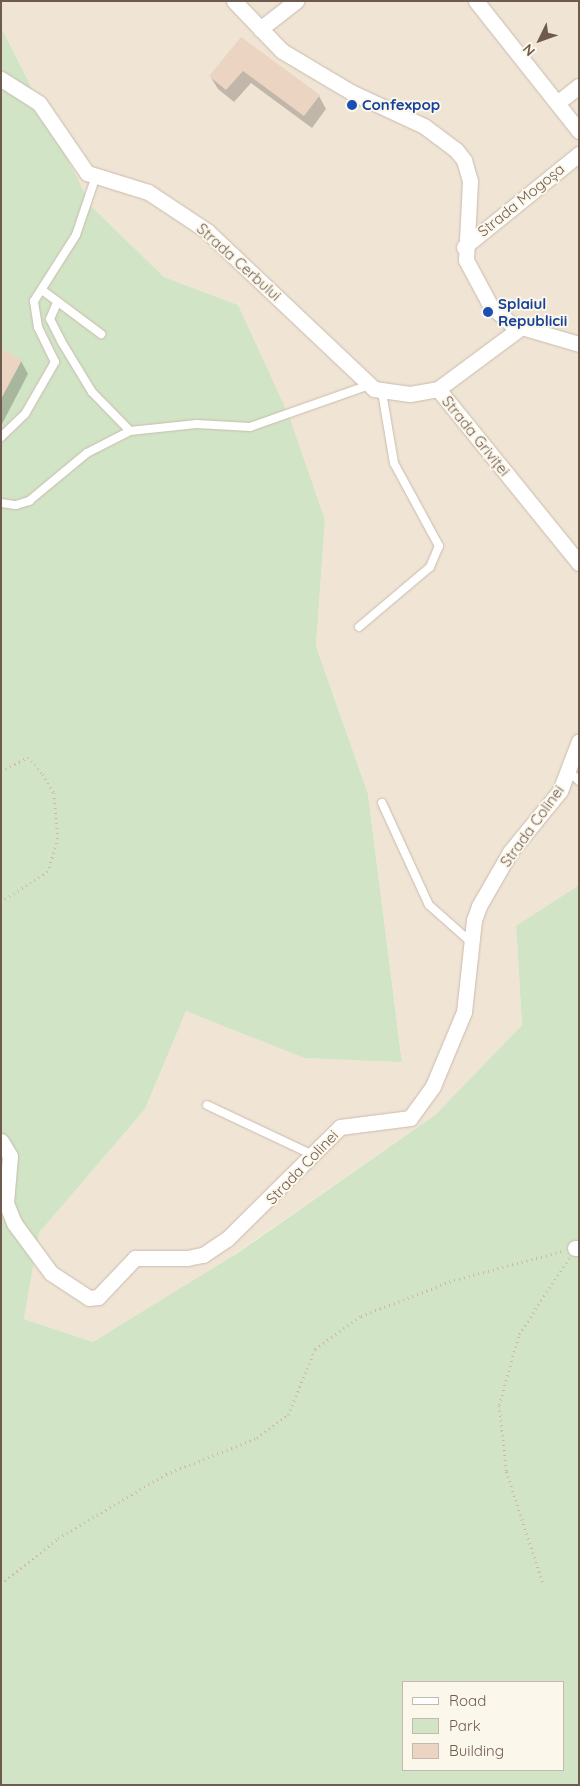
<!DOCTYPE html>
<html>
<head>
<meta charset="utf-8">
<style>
	body { margin:0 }
	#map { position:relative; width:580px; height:1786px; overflow:hidden; background:#f9f3e6; font-family:Quicksand,sans-serif }
	div>[style] { position:absolute }
	[style*='--x'] { left:calc(var(--x)*1px); top:calc(var(--y)*1px); width:calc(var(--w)*1px); rotate:calc(var(--a)*1deg) }
	.residential>* { inset:0; background:#f0e5d5 }
	.green>* { inset:0; background:#d1e5c6 }
	.shadow>* { inset:0; background:#0003 }
	.building>* { inset:0; background:#ebd4c1 }
	.path>* { height:2.5px; margin-top:-1.25px; transform-origin:0; background:repeating-linear-gradient(90deg,#cfb7a4 0 1px,transparent 0 5px) }
	.roads { filter:drop-shadow(0 0 1px #c9bbad) drop-shadow(0 0 1px #c9bbad) }
	.service>* { height:8px; margin:-4px; padding:0 4px; transform-origin:4px; border-radius:4px; background:#fff }
	.minor>* { height:15px; margin:-7.5px; padding:0 7.5px; transform-origin:7.5px; border-radius:7.5px; background:#fff }
	.dots>* { width:14px; height:14px; translate:-50% -50%; box-sizing:border-box; border:2px solid #fcf7eb; border-radius:50% }
	span { translate:-50% -50%; white-space:nowrap; text-align:center; line-height:1.15; -webkit-text-stroke:4px #fcf7eb; paint-order:stroke }
	.transit-label { font-size:15px; color:#164399; font-weight:700 }
	.left { translate:0 -50%; text-align:left }
	.street-label { font-size:15px; color:#6f5b4e }
	.frame { position:absolute; inset:0; border:2px solid #6f5b4e; pointer-events:none }
	.legend { position:absolute; left:402px; top:1681px; width:162px; height:90px; box-sizing:border-box; background:#fcf7eb; border:1px solid #c4b9ac; margin:0; padding:6px 9px; list-style:none; font-size:15px; color:#6f5b4e }
	.legend li { display:flex; align-items:center; gap:10px; height:25px }
	.legend b { width:25px; border:1px solid #c4b9ac }
	.north { position:absolute; left:515px; top:15px; width:50px; height:50px; -webkit-text-stroke:4px #fcf7eb; paint-order:stroke; rotate:228deg; font-size:14px; font-weight:700; line-height:20px; text-align:center; color:#6f5b4e }
	.north::after { content:''; display:block; margin:auto; width:18px; height:22px; background:#6f5b4e; clip-path:polygon(50% 0,100% 100%,50% 72%,0 100%) }
</style>
</head>
<body>
<div id="map">
	<div class="residential">
		<div style="clip-path:polygon(1px 1px,579px 1px,579px 885px,516px 927px,522px 1025px,435px 1115px,189px 1286px,93px 1342px,24px 1319px,39px 1233px,145px 1109px,186px 1010px,304px 1058px,402px 1061px,368px 794px,316px 646px,325px 520px,238px 305px,164px 277px,92px 207px,1px 27px)"></div>
	</div>
	<div class="green">
		<div style="clip-path:polygon(evenodd,1px 27px,92px 207px,164px 277px,238px 305px,289px 416px,325px 520px,316px 646px,368px 794px,402px 1062px,304px 1058px,186px 1011px,145px 1109px,39px 1233px,24px 1319px,93px 1342px,236px 1254px,435px 1115px,522px 1025px,516px 926px,579px 885px,579px 1785px,1px 1785px,1px 27px,404px 1682px,564px 1682px,564px 1770px,404px 1770px,404px 1682px)"></div>
	</div>
	<div class="shadow">
		<div style="clip-path:polygon(241px 39px,319px 96px,326px 109px,312px 128px,251px 83px,234px 102px,218px 89px,210px 76px)"></div>
		<div style="clip-path:polygon(1px 351px,21px 361px,28px 374px,2px 424px)"></div>
	</div>
	<div class="building">
		<div style="clip-path:polygon(241px 37px,320px 95px,304px 116px,243px 71px,226px 90px,209px 76px)"></div>
		<div style="clip-path:polygon(1px 349px,22px 360px,1px 399px)"></div>
	</div>
	<div class="path">
		<div style="--x:1;--y:771;--w:30;--a:-27"></div>
		<div style="--x:28;--y:757;--w:23;--a:49"></div>
		<div style="--x:43;--y:774;--w:22;--a:60"></div>
		<div style="--x:54;--y:793;--w:45;--a:84.9"></div>
		<div style="--x:58;--y:838;--w:35;--a:106"></div>
		<div style="--x:48;--y:872;--w:56;--a:147.4"></div>
		<div style="--x:542;--y:1582;--w:117;--a:-108"></div>
		<div style="--x:506;--y:1471;--w:66;--a:-96.1"></div>
		<div style="--x:499;--y:1405;--w:74;--a:-74.3"></div>
		<div style="--x:519;--y:1334;--w:91;--a:-56.7"></div>
		<div style="--x:1;--y:1584;--w:73;--a:-38.9"></div>
		<div style="--x:58;--y:1538;--w:126;--a:-30.7"></div>
		<div style="--x:166;--y:1474;--w:98;--a:-21.6"></div>
		<div style="--x:257;--y:1438;--w:39;--a:-37"></div>
		<div style="--x:288;--y:1415;--w:71;--a:-67.8"></div>
		<div style="--x:315;--y:1349;--w:57;--a:-35.7"></div>
		<div style="--x:361;--y:1316;--w:100;--a:-21.2"></div>
		<div style="--x:454;--y:1280;--w:112;--a:-15"></div>
	</div>
	<div class="roads">
		<div class="service">
			<div style="--x:42;--y:290;--w:74;--a:36.7"></div>
			<div style="--x:57;--y:303;--w:17;--a:114"></div>
			<div style="--x:50;--y:319;--w:25;--a:63"></div>
			<div style="--x:61;--y:341;--w:60;--a:58.7"></div>
			<div style="--x:92;--y:392;--w:54;--a:45.7"></div>
			<div style="--x:1;--y:437;--w:33;--a:-44"></div>
			<div style="--x:25;--y:414;--w:60;--a:-60"></div>
			<div style="--x:55;--y:362;--w:39;--a:-116"></div>
			<div style="--x:38;--y:327;--w:26;--a:-99"></div>
			<div style="--x:34;--y:301;--w:78;--a:-57.5"></div>
			<div style="--x:76;--y:235;--w:59;--a:-71.3"></div>
			<div style="--x:1;--y:503;--w:15;--a:8"></div>
			<div style="--x:16;--y:505;--w:14;--a:-17"></div>
			<div style="--x:29;--y:501;--w:75;--a:-39.6"></div>
			<div style="--x:87;--y:453;--w:48;--a:-27.1"></div>
			<div style="--x:130;--y:431;--w:67;--a:-6"></div>
			<div style="--x:197;--y:424;--w:53;--a:3.2"></div>
			<div style="--x:250;--y:427;--w:126;--a:-19.4"></div>
			<div style="--x:359;--y:627;--w:93;--a:-40.2"></div>
			<div style="--x:430;--y:567;--w:23;--a:-67"></div>
			<div style="--x:439;--y:546;--w:94;--a:-118.5"></div>
			<div style="--x:394;--y:463;--w:72;--a:-99.6"></div>
			<div style="--x:570;--y:772;--w:13;--a:45"></div>
			<div style="--x:382;--y:803;--w:112;--a:65.3"></div>
			<div style="--x:429;--y:905;--w:57;--a:41.5"></div>
			<div style="--x:207;--y:1105;--w:117;--a:25.3"></div>
		</div>
		<div class="minor">
			<div style="--x:234;--y:1;--w:69;--a:46.2"></div>
			<div style="--x:282;--y:51;--w:80;--a:30.7"></div>
			<div style="--x:351;--y:92;--w:81;--a:25"></div>
			<div style="--x:424;--y:126;--w:40;--a:37"></div>
			<div style="--x:456;--y:150;--w:13;--a:51"></div>
			<div style="--x:464;--y:160;--w:22;--a:74"></div>
			<div style="--x:470;--y:181;--w:79;--a:92.9"></div>
			<div style="--x:466;--y:260;--w:51;--a:61.9"></div>
			<div style="--x:490;--y:305;--w:28;--a:42"></div>
			<div style="--x:511;--y:324;--w:71;--a:16.4"></div>
			<div style="--x:476;--y:1;--w:166;--a:51.6"></div>
			<div style="--x:260;--y:29;--w:46;--a:-37.9"></div>
			<div style="--x:1;--y:79;--w:45;--a:32.3"></div>
			<div style="--x:39;--y:103;--w:85;--a:55.6"></div>
			<div style="--x:87;--y:173;--w:64;--a:17.3"></div>
			<div style="--x:148;--y:192;--w:71;--a:33.5"></div>
			<div style="--x:207;--y:231;--w:230;--a:43.4"></div>
			<div style="--x:374;--y:389;--w:36;--a:8"></div>
			<div style="--x:410;--y:394;--w:28;--a:-10"></div>
			<div style="--x:438;--y:389;--w:102;--a:-36.6"></div>
			<div style="--x:557;--y:103;--w:28;--a:-38"></div>
			<div style="--x:464;--y:247;--w:148;--a:-39"></div>
			<div style="--x:438;--y:389;--w:224;--a:51"></div>
			<div style="--x:1;--y:1141;--w:17;--a:59"></div>
			<div style="--x:10;--y:1156;--w:47;--a:94.9"></div>
			<div style="--x:6;--y:1203;--w:22;--a:68"></div>
			<div style="--x:14;--y:1223;--w:62;--a:53.5"></div>
			<div style="--x:51;--y:1273;--w:45;--a:33.3"></div>
			<div style="--x:89;--y:1298;--w:9;--a:-6"></div>
			<div style="--x:98;--y:1297;--w:54;--a:-46.5"></div>
			<div style="--x:135;--y:1258;--w:52;--a:0"></div>
			<div style="--x:187;--y:1258;--w:16;--a:-11"></div>
			<div style="--x:203;--y:1255;--w:29;--a:-34"></div>
			<div style="--x:227;--y:1239;--w:159;--a:-44.7"></div>
			<div style="--x:340;--y:1127;--w:71;--a:-7.3"></div>
			<div style="--x:410;--y:1118;--w:39;--a:-54"></div>
			<div style="--x:433;--y:1086;--w:80;--a:-67.3"></div>
			<div style="--x:464;--y:1012;--w:93;--a:-83.8"></div>
			<div style="--x:474;--y:920;--w:15;--a:-70"></div>
			<div style="--x:479;--y:906;--w:62;--a:-60.1"></div>
			<div style="--x:510;--y:852;--w:79;--a:-50.7"></div>
			<div style="--x:560;--y:791;--w:53;--a:-69.2"></div>
			<div style="--x:575;--y:1248;--w:4;--a:0"></div>
		</div>
	</div>
	<div class="dots">
		<div style="left:352px;top:105px;background:#1a4fb4"></div>
		<div style="left:488px;top:312px;background:#1a4fb4"></div>
	</div>
	<div class="transit-label">
		<span class="left" style="left:362px;top:105px">Confexpop</span>
		<span class="left" style="left:498px;top:312px">Splaiul<br>Republicii</span>
	</div>
	<div class="street-label">
		<span style="left:521px;top:200px;rotate:-39deg">Strada Mogoșa</span>
		<span style="left:239px;top:262px;rotate:42deg">Strada Cerbului</span>
		<span style="left:476px;top:436px;rotate:51deg">Strada Griviței</span>
		<span style="left:532px;top:826px;rotate:-54deg">Strada Colinei</span>
		<span style="left:302px;top:1167px;rotate:-46deg">Strada Colinei</span>
	</div>
	<div class="frame"></div>
	<ul class="legend">
	<li><b style="height:6px;background:#fff"></b>Road</li>
	<li><b style="height:14px;background:#d1e5c6"></b>Park</li>
	<li><b style="height:14px;background:#ebd4c1"></b>Building</li>
	</ul>
	<div class="north">N</div>
</div>
</body>
</html>
